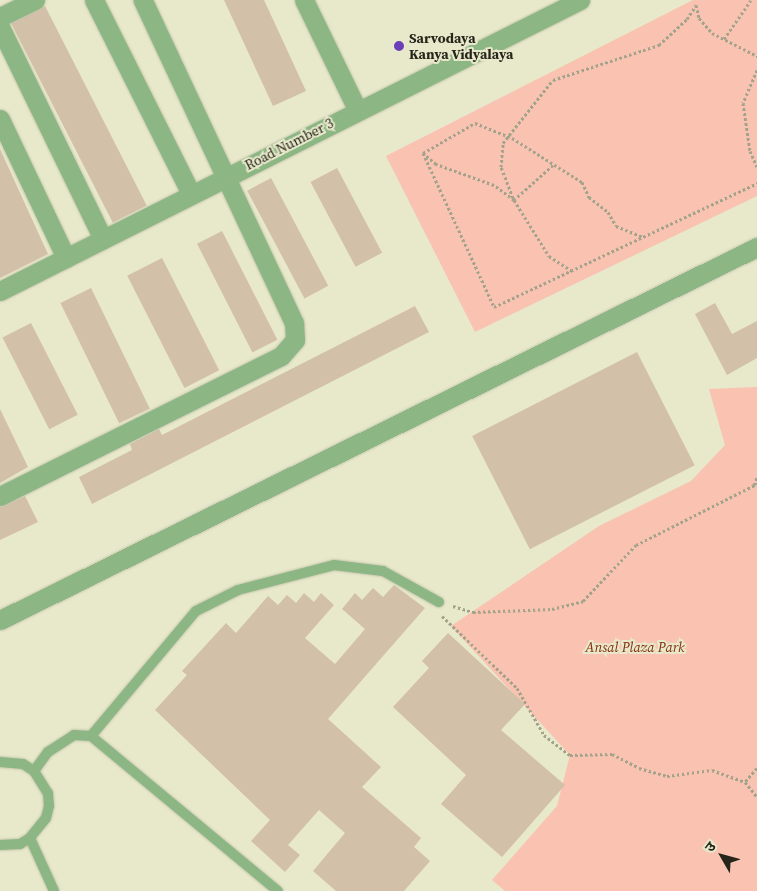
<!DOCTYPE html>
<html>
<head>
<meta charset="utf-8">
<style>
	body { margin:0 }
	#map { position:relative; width:757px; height:891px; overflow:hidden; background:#e8e8cb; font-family:"Source Serif 4","Noto Sans Devanagari",serif }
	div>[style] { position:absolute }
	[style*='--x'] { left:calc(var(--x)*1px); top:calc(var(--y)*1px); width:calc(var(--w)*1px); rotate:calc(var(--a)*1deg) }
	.green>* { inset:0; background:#f9c2b1 }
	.building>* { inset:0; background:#d3c0a9; transform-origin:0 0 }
	.path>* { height:3px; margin-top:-1.5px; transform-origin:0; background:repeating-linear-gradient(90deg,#a3a38c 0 2.5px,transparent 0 5px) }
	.roads { filter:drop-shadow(0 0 1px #c5c5ab) drop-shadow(0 0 1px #c5c5ab) }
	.service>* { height:10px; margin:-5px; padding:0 5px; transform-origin:5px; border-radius:5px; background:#8cb785 }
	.minor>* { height:19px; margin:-9.5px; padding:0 9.5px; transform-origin:9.5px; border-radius:9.5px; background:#8cb785 }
	.dots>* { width:14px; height:14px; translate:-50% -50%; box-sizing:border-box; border:2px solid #e8e8cb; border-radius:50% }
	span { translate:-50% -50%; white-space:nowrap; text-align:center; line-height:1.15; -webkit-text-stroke:4px #e8e8cb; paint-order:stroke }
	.poi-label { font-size:14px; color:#25251a; font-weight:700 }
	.left { translate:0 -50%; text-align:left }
	.street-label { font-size:14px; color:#25251a }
	.park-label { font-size:14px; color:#862f10; font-style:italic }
	.north { position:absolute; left:697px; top:831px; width:50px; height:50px; -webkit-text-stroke:4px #e8e8cb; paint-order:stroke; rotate:308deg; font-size:14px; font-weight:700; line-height:20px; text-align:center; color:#25251a }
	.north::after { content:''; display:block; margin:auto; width:18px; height:22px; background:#25251a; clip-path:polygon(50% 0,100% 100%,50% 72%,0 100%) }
</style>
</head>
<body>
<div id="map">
	<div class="green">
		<div style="clip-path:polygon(693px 0,757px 0,757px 196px,475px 332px,386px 156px)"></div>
		<div style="clip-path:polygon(757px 387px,757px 891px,505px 891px,492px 880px,557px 806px,570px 755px,451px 626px,599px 526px,691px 481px,725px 445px,709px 389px)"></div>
	</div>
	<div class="building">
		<div style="clip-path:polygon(224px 0,264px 0,306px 91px,273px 106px)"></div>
		<div style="left:45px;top:6px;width:224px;height:38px;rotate:63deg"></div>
		<div style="clip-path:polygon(0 149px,48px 254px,0 278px)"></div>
		<div style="left:337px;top:168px;width:96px;height:30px;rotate:62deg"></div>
		<div style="left:271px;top:178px;width:122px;height:27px;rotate:62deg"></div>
		<div style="left:222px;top:231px;width:122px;height:28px;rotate:63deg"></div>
		<div style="left:162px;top:258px;width:126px;height:39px;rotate:63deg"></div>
		<div style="left:91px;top:288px;width:134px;height:34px;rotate:64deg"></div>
		<div style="clip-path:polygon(715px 303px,732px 334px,757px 321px,757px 358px,727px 375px,695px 314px)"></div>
		<div style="clip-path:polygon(415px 306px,429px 332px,92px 504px,79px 477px,132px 450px,130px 444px,159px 429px,162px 435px)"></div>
		<div style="left:31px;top:323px;width:103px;height:32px;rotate:63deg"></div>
		<div style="left:637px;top:352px;width:127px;height:185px;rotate:63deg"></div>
		<div style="clip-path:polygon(0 409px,28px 467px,0 483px)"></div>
		<div style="clip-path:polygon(25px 496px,38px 522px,0 540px,0 507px)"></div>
		<div style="clip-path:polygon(394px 585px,425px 608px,328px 719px,381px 767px,362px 787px,421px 838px,414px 847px,430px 861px,404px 891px,336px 891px,313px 871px,345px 833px,319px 810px,288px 845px,300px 855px,285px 872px,251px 841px,270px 820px,155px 710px,187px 675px,182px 671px,226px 623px,236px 633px,268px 596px,278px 605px,287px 595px,296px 603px,304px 593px,314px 602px,321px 593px,334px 605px,305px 638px,335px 664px,365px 629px,342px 609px,355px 593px,362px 600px,373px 588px,383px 597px)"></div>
		<div style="clip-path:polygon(448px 633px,525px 704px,501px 730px,565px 785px,502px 857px,441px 804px,466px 775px,393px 707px,429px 668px,422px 661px)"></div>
	</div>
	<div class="path">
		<div style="--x:724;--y:39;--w:47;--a:-55.3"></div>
		<div style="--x:757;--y:70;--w:36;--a:113"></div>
		<div style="--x:743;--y:103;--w:49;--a:81.7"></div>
		<div style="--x:750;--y:151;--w:17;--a:66"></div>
		<div style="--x:423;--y:153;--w:60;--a:-30"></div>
		<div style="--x:475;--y:123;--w:40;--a:22"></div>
		<div style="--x:512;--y:138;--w:83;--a:32.2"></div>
		<div style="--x:582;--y:182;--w:17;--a:65"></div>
		<div style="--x:589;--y:197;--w:24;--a:38"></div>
		<div style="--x:608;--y:212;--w:16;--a:60"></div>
		<div style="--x:616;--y:226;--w:29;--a:22"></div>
		<div style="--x:553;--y:165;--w:52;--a:138.1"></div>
		<div style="--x:514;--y:200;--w:66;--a:58"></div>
		<div style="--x:549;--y:256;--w:27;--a:33"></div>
		<div style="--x:513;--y:198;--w:33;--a:-111"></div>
		<div style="--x:501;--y:167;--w:24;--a:-85"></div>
		<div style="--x:503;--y:143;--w:80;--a:-51.6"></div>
		<div style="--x:553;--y:80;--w:112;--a:-18.3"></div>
		<div style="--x:659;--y:45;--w:38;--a:-43"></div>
		<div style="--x:687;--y:19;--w:17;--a:-57"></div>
		<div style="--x:696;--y:5;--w:13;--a:77"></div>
		<div style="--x:699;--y:18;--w:20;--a:49"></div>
		<div style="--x:712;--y:33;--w:51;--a:27.1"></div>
		<div style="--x:514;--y:200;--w:25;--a:-143"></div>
		<div style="--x:494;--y:185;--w:62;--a:-160.1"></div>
		<div style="--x:436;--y:164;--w:17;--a:-140"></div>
		<div style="--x:423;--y:153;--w:170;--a:65.2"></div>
		<div style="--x:494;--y:307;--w:291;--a:-25.2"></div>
		<div style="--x:754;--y:485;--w:9;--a:-69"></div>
		<div style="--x:453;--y:606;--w:21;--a:17"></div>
		<div style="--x:473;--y:612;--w:79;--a:-2.2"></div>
		<div style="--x:552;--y:609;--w:32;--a:-14"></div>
		<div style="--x:583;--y:601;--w:77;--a:-46.6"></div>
		<div style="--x:636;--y:545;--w:136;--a:-26.8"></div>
		<div style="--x:442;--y:616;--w:104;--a:43.8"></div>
		<div style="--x:517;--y:688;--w:54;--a:60.1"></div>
		<div style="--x:544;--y:735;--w:33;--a:38"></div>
		<div style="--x:570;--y:755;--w:42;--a:-1.4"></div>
		<div style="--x:612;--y:754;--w:30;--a:27"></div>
		<div style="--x:639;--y:768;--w:29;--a:16"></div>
		<div style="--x:667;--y:776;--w:45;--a:-7.6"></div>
		<div style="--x:712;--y:770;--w:35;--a:20"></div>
		<div style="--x:757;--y:768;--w:18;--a:131"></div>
		<div style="--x:745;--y:782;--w:19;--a:51"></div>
	</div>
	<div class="roads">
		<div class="service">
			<div style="--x:91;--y:736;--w:163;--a:-50"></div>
			<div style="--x:196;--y:611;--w:47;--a:-26.6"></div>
			<div style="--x:238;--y:590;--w:99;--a:-14.6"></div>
			<div style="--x:334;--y:565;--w:49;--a:7"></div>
			<div style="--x:383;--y:571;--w:64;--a:29"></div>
			<div style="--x:0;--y:762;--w:23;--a:5"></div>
			<div style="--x:23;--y:764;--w:13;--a:32"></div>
			<div style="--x:34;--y:771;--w:26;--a:58"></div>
			<div style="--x:48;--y:793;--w:13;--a:86"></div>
			<div style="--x:49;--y:806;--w:12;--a:104"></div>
			<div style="--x:46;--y:818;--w:26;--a:129"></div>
			<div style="--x:30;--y:838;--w:12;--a:149"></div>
			<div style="--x:20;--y:844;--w:20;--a:177"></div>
			<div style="--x:34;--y:771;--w:24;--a:-54"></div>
			<div style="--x:48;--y:752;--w:31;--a:-33"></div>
			<div style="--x:74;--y:735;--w:17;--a:3"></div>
			<div style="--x:91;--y:736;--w:243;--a:39.7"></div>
			<div style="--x:30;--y:838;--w:58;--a:65.6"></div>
		</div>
		<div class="minor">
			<div style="--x:94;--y:0;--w:217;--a:63.4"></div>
			<div style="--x:304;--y:0;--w:121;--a:64.1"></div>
			<div style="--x:0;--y:17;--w:39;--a:-26"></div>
			<div style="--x:0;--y:27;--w:236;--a:64.1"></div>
			<div style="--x:0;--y:119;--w:154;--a:64.6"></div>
			<div style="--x:0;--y:291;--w:649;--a:-26.64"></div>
			<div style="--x:0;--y:496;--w:314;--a:-26.5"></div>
			<div style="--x:281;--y:356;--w:21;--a:-49"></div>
			<div style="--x:295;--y:340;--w:17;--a:-93"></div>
			<div style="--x:294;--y:323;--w:357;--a:-115.1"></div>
			<div style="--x:0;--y:620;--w:844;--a:-26.23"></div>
		</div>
	</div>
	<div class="dots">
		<div style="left:399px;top:46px;background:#6a3fb7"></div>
	</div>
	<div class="poi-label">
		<span class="left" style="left:409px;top:46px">Sarvodaya<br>Kanya Vidyalaya</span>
	</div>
	<div class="street-label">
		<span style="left:289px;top:144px;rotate:-27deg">Road Number 3</span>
	</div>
	<div class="park-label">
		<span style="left:635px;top:647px">Ansal Plaza Park</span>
	</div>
	<div class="north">उ</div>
</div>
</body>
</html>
